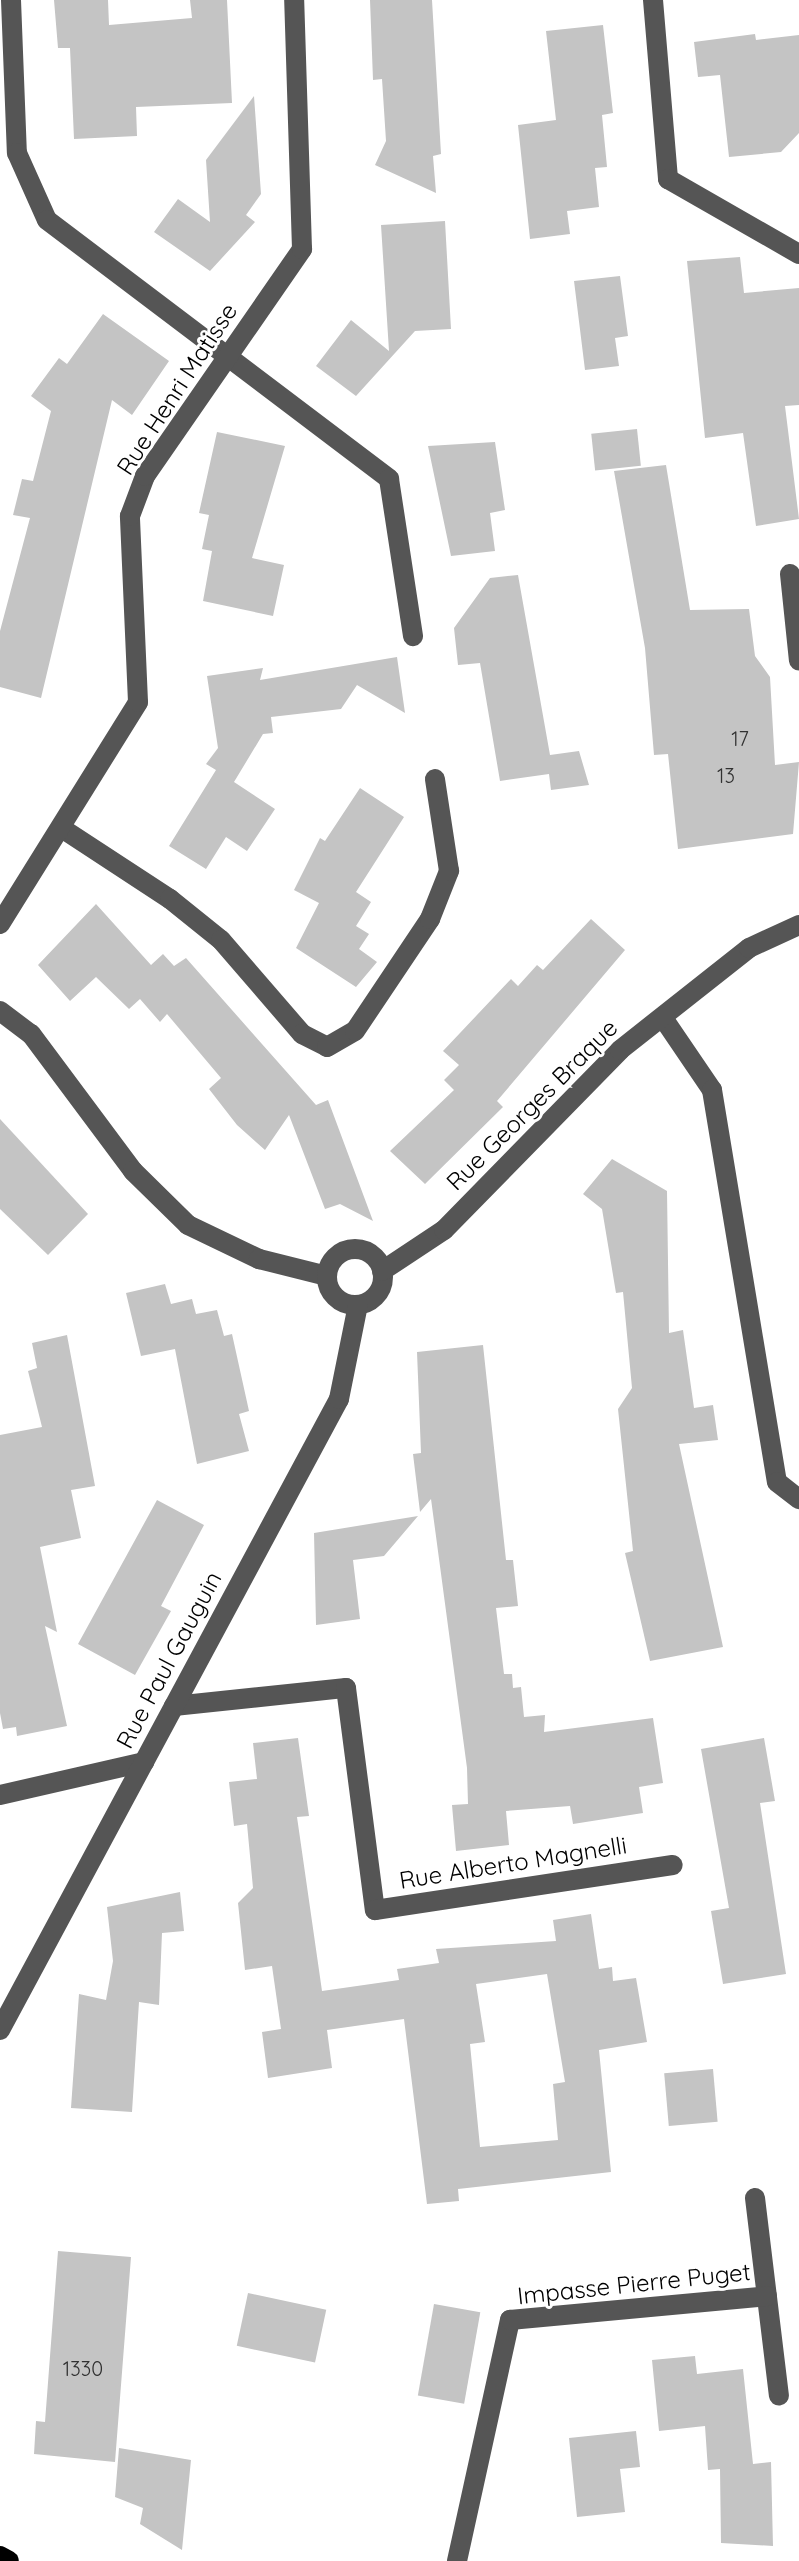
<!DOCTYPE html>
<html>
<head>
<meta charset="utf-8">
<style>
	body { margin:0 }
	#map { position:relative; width:799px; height:2561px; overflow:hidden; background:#fff; font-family:Quicksand,sans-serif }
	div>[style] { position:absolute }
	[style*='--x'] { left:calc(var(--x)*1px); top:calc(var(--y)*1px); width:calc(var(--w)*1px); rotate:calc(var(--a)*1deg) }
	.building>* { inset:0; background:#c4c4c4; transform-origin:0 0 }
	.minor>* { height:20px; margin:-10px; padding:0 10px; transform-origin:10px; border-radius:10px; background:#555 }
	.minor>.ring { margin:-10px; padding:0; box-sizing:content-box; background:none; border:20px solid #555; border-radius:50% }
	.major>* { height:20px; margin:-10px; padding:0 10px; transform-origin:10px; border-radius:10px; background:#000 }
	span { translate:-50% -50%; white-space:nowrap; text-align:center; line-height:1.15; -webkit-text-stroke:6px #fff; paint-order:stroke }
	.number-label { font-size:20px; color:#313131 }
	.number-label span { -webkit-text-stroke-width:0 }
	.street-label { font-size:24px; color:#000 }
</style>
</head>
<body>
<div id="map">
	<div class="building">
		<div style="clip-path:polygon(54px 0,108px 0,109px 25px,192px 18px,190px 0,227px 0,232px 103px,136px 107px,137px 136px,74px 139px,70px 48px,58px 48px)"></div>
		<div style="clip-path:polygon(370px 0,432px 0,441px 154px,433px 156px,436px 193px,375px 165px,386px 141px,382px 79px,373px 80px)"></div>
		<div style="clip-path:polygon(603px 25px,613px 113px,602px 115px,607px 167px,595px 168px,599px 207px,567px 211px,570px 234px,530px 239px,518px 125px,556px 120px,546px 31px)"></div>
		<div style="clip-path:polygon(755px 34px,756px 40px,799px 35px,799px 133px,781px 152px,729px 157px,720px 75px,698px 77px,694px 42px)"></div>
		<div style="clip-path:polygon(254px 96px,261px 194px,246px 215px,255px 222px,210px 271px,154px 232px,178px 199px,210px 222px,206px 160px)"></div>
		<div style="clip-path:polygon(445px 221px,451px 329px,415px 331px,356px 396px,316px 366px,351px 320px,389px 351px,381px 225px)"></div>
		<div style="clip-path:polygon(740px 257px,744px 293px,799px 288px,799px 405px,785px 406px,799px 519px,756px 526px,743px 433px,705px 438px,687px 261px)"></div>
		<div style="clip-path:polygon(620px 276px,628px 336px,615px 338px,619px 366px,585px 370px,574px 281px)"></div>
		<div style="clip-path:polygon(103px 314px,169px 361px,132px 415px,112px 400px,41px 698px,0 687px,0 631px,30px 518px,13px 515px,22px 479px,33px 481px,51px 411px,31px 396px,59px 358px,67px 364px)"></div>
		<div style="left:637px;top:429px;width:37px;height:46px;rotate:84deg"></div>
		<div style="clip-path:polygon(217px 432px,285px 446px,252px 558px,284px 565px,273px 616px,203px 601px,212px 551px,202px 549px,209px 515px,199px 513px)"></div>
		<div style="clip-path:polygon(495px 442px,505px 510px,490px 513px,495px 551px,451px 556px,428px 446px)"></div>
		<div style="clip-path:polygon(666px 465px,690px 610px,749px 609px,755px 656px,770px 677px,775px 765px,799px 762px,793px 834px,678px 849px,668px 754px,654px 755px,645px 648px,614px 471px)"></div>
		<div style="clip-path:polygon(518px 575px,550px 755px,579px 751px,589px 785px,551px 790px,549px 774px,500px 781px,480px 663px,458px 665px,454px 628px,490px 578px)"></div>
		<div style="clip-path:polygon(397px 657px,405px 713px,357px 685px,341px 709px,271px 717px,273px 733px,263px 734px,234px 782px,275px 809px,247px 851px,226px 837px,206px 869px,169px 846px,216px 770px,206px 764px,218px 748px,207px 676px,263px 668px,260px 680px)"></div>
		<div style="clip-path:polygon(360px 788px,404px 817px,356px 892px,371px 902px,356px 926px,369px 934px,359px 949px,377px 962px,356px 987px,296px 948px,319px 903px,294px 890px,320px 838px,325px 841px)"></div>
		<div style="clip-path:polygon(96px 904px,151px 965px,163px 954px,174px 966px,186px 958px,316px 1105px,328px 1100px,373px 1221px,340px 1204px,325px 1209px,289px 1115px,265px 1150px,237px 1125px,209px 1089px,221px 1078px,167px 1014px,160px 1022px,140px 999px,129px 1009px,96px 977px,70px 1001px,38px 965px)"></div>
		<div style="clip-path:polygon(591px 919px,625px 950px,497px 1101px,503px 1107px,425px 1184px,390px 1151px,454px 1090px,444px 1080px,459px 1065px,443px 1051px,511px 979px,518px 986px,537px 965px,543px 970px)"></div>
		<div style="clip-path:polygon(0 1119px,88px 1214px,48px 1255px,0 1209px)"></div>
		<div style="clip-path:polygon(612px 1159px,667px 1191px,669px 1333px,683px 1330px,694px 1408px,713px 1405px,718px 1440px,679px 1444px,723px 1647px,650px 1661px,625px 1553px,633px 1551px,618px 1409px,632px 1388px,623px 1292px,616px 1293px,602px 1209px,583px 1194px)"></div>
		<div style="clip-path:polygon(165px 1284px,171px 1304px,192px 1299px,196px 1314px,217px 1310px,224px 1336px,232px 1334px,249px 1411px,239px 1414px,249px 1451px,197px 1464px,175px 1349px,141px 1356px,126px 1293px)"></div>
		<div style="clip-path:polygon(67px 1335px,95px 1486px,71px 1490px,81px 1538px,40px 1547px,57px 1632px,45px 1626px,67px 1726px,17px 1736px,16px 1727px,3px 1729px,0 1713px,0 1435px,42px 1427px,28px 1371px,37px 1368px,32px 1343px)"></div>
		<div style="clip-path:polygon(483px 1345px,506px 1560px,513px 1560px,518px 1606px,496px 1608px,504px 1674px,512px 1674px,513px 1688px,521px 1687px,524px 1717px,545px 1715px,544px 1732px,653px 1718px,663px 1783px,639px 1787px,643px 1813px,573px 1824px,570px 1806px,506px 1811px,509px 1845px,456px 1851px,452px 1805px,468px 1804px,467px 1768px,431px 1499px,420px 1512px,413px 1454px,421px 1453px,417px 1352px)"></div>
		<div style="clip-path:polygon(157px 1500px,204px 1525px,161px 1606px,171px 1611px,135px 1675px,78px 1644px)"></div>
		<div style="clip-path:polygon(418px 1516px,384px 1556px,353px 1560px,360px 1619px,316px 1625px,314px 1533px)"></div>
		<div style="clip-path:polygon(evenodd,298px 1738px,309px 1816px,297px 1817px,322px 1991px,399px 1980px,397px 1969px,439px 1963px,436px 1949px,556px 1941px,553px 1920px,591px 1914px,599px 1969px,612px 1967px,613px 1981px,636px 1978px,647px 2042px,599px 2050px,611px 2172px,458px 2189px,459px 2201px,427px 2204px,404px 2019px,327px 2030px,332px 2068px,268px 2078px,262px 2032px,281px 2029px,272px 1966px,245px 1970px,238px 1903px,253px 1888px,247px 1824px,234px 1826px,229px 1782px,257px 1779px,253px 1743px,298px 1738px,547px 1974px,565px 2082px,553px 2084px,558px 2140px,480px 2147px,470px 2044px,485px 2042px,476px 1984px,547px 1974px)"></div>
		<div style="clip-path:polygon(764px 1738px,775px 1801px,760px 1803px,786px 1974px,723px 1984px,711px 1911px,729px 1908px,701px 1749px)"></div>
		<div style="clip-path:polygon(180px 1892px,184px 1931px,162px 1933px,159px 2005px,139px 2002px,132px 2112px,71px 2108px,79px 1994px,106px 2000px,113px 1961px,107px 1907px)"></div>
		<div style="left:713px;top:2069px;width:53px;height:49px;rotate:85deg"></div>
		<div style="clip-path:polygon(58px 2251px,131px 2257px,115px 2462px,34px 2454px,36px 2421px,45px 2422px)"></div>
		<div style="left:248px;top:2293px;width:80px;height:54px;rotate:12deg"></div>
		<div style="left:434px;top:2304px;width:47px;height:93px;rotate:10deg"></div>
		<div style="clip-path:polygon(695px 2356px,697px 2374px,743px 2369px,753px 2464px,771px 2462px,773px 2546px,721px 2543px,720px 2469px,708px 2470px,705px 2426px,659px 2431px,652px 2360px)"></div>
		<div style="clip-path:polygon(636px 2431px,640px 2467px,620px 2469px,625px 2512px,577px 2517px,569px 2438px)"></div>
		<div style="clip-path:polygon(119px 2448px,191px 2460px,182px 2550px,140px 2524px,143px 2508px,115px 2497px)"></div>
	</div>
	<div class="minor">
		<div style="--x:11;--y:0;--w:153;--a:87.8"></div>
		<div style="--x:17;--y:153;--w:73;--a:65.9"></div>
		<div style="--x:47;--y:220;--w:429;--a:37.1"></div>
		<div style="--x:389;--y:479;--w:159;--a:81.3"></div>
		<div style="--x:653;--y:0;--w:180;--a:85.2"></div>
		<div style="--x:668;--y:179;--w:151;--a:29.8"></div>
		<div style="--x:790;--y:574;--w:87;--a:84.1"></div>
		<div style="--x:63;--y:829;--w:128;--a:33.2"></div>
		<div style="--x:170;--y:899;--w:65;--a:38.8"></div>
		<div style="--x:221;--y:940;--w:124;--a:49.2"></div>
		<div style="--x:302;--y:1034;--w:28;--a:27"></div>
		<div style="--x:327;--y:1047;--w:32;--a:-30"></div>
		<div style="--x:355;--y:1031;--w:135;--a:-56.2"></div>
		<div style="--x:430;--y:919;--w:52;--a:-68.4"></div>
		<div style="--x:449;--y:871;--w:93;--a:-98.7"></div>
		<div style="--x:0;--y:924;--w:261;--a:-58.1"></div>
		<div style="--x:138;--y:702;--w:186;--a:-92.5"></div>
		<div style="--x:130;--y:516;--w:43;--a:-69.4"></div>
		<div style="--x:145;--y:476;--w:276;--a:-55.3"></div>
		<div style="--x:302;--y:249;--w:249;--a:-91.8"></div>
		<div style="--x:0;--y:1011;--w:39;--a:37"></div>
		<div style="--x:31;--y:1034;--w:171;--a:53.3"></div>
		<div style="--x:133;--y:1171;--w:77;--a:44.5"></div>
		<div style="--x:188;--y:1225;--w:79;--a:25.6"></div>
		<div style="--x:259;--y:1259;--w:70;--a:14"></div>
		<div style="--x:663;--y:1018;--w:87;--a:55.8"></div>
		<div style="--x:712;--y:1090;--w:397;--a:80.6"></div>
		<div style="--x:777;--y:1482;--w:28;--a:38"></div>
		<div class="ring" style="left:327px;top:1249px;width:36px;height:36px"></div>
		<div style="--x:382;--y:1271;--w:74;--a:-33.5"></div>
		<div style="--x:444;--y:1230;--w:252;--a:-45.6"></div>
		<div style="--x:620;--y:1050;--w:164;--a:-38.3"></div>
		<div style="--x:749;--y:948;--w:55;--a:-24.7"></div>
		<div style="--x:174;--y:1706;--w:173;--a:-6"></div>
		<div style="--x:346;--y:1688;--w:224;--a:82.6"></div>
		<div style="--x:375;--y:1910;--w:301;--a:-8.6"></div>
		<div style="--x:0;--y:1795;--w:148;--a:-12.9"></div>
		<div style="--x:0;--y:2030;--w:716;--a:-61.75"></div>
		<div style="--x:339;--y:1399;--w:96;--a:-78.6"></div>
		<div style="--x:755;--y:2198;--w:199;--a:83.1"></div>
		<div style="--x:457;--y:2561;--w:247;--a:-77.6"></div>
		<div style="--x:510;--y:2320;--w:258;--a:-5.3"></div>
	</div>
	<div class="major">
		<div style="--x:0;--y:2556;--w:10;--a:29"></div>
	</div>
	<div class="number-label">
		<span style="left:740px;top:738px">17</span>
		<span style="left:726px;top:775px">13</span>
		<span style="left:83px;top:2368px">1330</span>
	</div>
	<div class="street-label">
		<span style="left:177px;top:389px;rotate:-57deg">Rue Henri Matisse</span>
		<span style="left:532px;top:1105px;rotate:-45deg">Rue Georges Braque</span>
		<span style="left:169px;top:1660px;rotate:-62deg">Rue Paul Gauguin</span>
		<span style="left:513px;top:1863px;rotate:-9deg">Rue Alberto Magnelli</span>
		<span style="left:634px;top:2284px;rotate:-6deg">Impasse Pierre Puget</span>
	</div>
</div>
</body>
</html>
